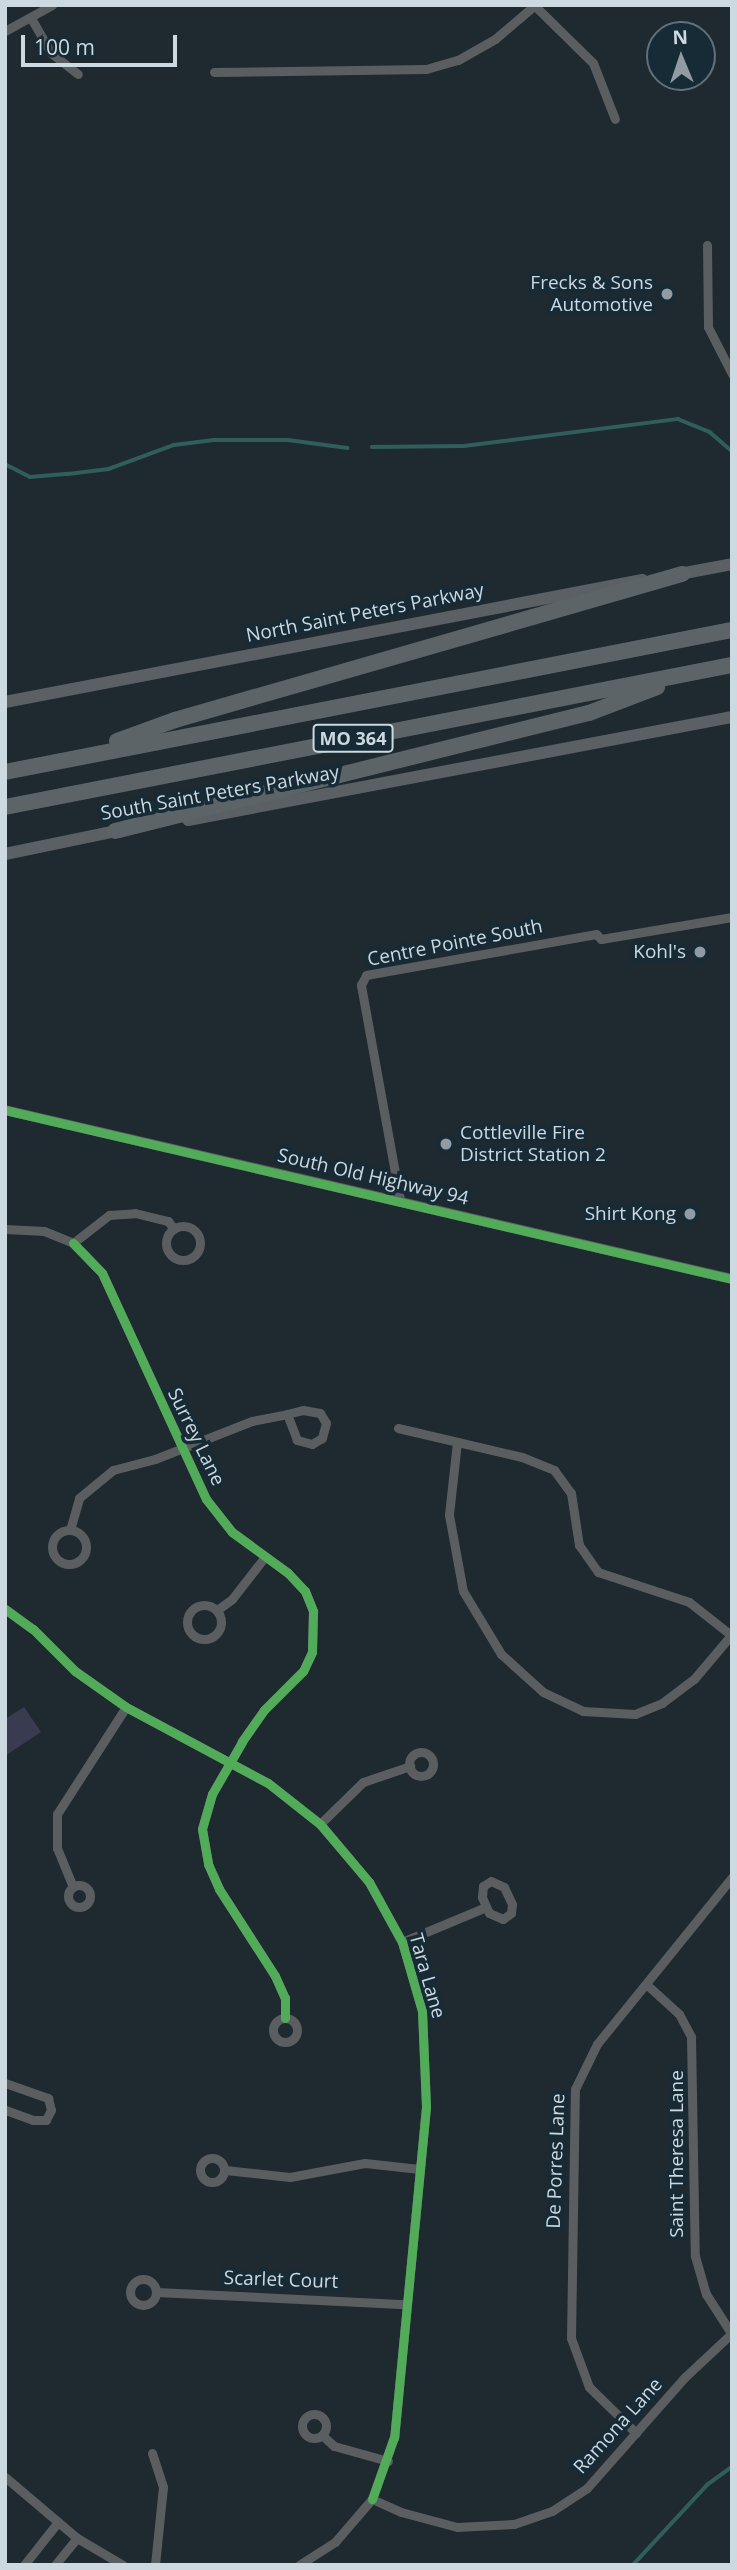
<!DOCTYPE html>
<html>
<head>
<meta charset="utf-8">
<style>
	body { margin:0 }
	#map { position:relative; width:737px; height:2570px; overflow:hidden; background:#1e2930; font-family:"Open Sans",sans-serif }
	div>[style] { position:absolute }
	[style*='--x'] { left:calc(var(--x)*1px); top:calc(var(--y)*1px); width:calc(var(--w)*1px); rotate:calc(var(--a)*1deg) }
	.green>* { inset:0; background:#393b51 }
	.stream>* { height:3.5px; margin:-1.75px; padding:0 1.75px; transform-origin:1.75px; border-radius:1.75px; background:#305e5b }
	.minor>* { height:9px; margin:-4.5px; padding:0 4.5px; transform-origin:4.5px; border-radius:4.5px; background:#5a5e60 }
	.minor>.ring { margin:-4.5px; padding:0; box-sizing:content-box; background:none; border:9px solid #5a5e60; border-radius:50% }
	.tertiary>* { height:10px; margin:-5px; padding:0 5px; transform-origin:5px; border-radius:5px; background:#5a5e60 }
	.secondary>* { height:12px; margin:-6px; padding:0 6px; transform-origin:6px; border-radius:6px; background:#5a6063 }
	.motorway>* { height:16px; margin:-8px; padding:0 8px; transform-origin:8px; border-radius:8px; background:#5d6468 }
	.cycleway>* { height:9px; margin:-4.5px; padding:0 4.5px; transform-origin:4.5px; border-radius:4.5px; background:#51ab58 }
	.dots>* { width:19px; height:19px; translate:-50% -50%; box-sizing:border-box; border:4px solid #172b37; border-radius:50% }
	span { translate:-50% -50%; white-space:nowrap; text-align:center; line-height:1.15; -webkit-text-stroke:7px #172b37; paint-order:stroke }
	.shield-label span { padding:2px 5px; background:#172b37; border:2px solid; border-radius:5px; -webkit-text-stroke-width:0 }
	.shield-label { font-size:18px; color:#cdd9e1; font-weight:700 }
	.poi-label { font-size:19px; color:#cdd9e1 }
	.right { translate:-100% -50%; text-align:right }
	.left { translate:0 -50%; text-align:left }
	.street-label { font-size:19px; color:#cdd9e1 }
	.frame { position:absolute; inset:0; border:7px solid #cdd9e1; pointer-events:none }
	.north { position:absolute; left:646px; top:21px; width:70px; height:70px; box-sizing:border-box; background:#172b37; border:2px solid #60717b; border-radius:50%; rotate:358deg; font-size:19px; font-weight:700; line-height:28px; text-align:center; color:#cdd9e1 }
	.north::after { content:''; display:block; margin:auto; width:24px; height:32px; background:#909ba3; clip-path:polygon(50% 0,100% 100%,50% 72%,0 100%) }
	.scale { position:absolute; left:21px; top:35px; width:156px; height:32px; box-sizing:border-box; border:4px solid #cdd9e1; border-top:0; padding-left:9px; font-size:21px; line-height:24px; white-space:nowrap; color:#cdd9e1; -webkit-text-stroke:5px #172b37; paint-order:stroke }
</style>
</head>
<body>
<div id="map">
	<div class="green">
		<div style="clip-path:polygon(24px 1707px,41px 1732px,5px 1756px,5px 1719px)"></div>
	</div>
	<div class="stream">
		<div style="--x:372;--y:447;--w:92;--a:-0.6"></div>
		<div style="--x:464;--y:446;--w:216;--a:-7.2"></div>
		<div style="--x:678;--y:419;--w:35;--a:22"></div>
		<div style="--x:710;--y:432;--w:29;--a:41"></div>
		<div style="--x:5;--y:464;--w:28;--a:27"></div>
		<div style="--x:30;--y:477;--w:38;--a:-5"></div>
		<div style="--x:68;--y:474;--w:41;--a:-7"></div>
		<div style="--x:109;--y:469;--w:69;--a:-20.3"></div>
		<div style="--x:174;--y:445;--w:38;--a:-7"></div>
		<div style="--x:212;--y:440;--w:76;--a:0"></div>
		<div style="--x:288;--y:440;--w:60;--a:7.7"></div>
		<div style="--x:633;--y:2565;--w:109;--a:-47.2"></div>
		<div style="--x:707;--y:2485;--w:31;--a:-36"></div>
	</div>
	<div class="minor">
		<div style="--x:534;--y:5;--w:83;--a:44.5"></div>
		<div style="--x:593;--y:63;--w:60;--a:68.6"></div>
		<div style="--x:31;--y:18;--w:40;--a:60.3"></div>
		<div style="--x:51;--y:53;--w:34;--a:38"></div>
		<div style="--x:5;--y:31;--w:54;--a:-29"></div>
		<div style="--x:214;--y:72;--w:212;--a:-0.8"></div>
		<div style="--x:426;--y:69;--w:33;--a:-16"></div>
		<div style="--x:458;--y:60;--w:43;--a:-29.6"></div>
		<div style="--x:495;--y:39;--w:52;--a:-40.4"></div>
		<div style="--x:707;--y:245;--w:82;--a:89.3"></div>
		<div style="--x:708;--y:327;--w:53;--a:62.9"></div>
		<div style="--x:400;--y:1200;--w:219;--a:-100.3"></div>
		<div style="--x:361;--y:985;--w:11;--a:-63"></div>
		<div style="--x:366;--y:975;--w:234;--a:-10.1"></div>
		<div style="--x:596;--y:934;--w:7;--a:45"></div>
		<div style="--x:601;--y:939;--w:133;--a:-9.5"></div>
		<div class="ring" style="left:166px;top:1226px;width:25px;height:25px"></div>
		<div style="--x:5;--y:1229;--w:39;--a:3"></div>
		<div style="--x:44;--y:1231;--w:31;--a:22"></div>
		<div style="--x:73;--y:1243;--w:46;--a:-37.9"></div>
		<div style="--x:109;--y:1215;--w:26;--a:-4"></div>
		<div style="--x:135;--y:1213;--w:34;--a:14"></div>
		<div style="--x:168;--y:1221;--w:10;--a:53"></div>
		<div style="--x:73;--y:1243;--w:42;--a:46"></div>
		<div style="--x:102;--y:1273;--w:249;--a:65.3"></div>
		<div style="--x:206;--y:1499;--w:42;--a:51.8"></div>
		<div style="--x:232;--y:1532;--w:69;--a:36.2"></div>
		<div style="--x:288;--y:1573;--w:25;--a:47"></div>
		<div style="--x:305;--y:1591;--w:22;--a:68"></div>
		<div style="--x:313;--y:1611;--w:41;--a:91.4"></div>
		<div style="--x:312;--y:1652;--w:21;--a:115"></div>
		<div style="--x:303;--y:1671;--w:55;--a:135"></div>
		<div style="--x:264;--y:1710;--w:39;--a:125"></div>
		<div style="--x:242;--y:1742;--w:60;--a:120"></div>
		<div style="--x:212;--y:1794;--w:36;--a:106"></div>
		<div style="--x:202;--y:1829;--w:36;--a:80"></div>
		<div style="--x:208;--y:1864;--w:27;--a:66"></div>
		<div style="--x:219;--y:1889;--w:103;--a:57.2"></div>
		<div style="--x:275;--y:1976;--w:24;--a:66"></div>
		<div style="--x:285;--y:1998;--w:20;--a:90"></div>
		<div style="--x:303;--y:1410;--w:17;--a:10"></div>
		<div style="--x:320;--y:1413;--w:12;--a:59"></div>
		<div style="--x:326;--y:1423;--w:16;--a:105"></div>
		<div style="--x:322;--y:1438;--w:12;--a:149"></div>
		<div style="--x:312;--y:1444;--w:16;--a:-165"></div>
		<div style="--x:297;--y:1440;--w:28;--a:-111"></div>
		<div style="--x:287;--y:1414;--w:16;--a:-14"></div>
		<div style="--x:398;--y:1428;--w:127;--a:13.2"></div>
		<div style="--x:522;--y:1457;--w:35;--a:22"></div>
		<div style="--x:554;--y:1470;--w:29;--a:54"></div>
		<div style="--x:571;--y:1493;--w:53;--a:81.3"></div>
		<div style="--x:579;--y:1545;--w:33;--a:55"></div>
		<div style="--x:598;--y:1572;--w:96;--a:18.2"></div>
		<div style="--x:689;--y:1602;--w:53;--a:38.2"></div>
		<div style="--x:457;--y:1442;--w:73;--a:96.3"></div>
		<div style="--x:449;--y:1515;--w:77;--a:79.6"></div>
		<div style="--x:463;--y:1591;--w:74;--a:58.9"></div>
		<div style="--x:501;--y:1654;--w:57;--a:42.1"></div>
		<div style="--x:543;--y:1692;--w:44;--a:25.4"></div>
		<div style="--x:583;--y:1711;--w:52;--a:3.3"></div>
		<div style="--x:635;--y:1714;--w:29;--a:-22"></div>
		<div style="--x:662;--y:1703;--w:40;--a:-37"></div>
		<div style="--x:694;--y:1679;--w:59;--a:-49.8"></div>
		<div class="ring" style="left:52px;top:1530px;width:25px;height:25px"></div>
		<div style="--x:70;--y:1530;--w:33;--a:-74"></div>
		<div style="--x:79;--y:1498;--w:44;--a:-39.5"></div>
		<div style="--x:113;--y:1470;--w:43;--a:-14.7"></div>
		<div style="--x:155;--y:1459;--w:104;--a:-21.4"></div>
		<div style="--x:252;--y:1421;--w:36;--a:-11"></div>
		<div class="ring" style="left:187px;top:1605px;width:25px;height:25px"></div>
		<div style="--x:5;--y:1609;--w:34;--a:36"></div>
		<div style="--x:33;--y:1629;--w:59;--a:45"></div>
		<div style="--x:75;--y:1671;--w:62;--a:35.2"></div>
		<div style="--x:126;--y:1707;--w:161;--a:28.2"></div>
		<div style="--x:268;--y:1783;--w:66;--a:38.3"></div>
		<div style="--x:320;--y:1824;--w:76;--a:49.8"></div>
		<div style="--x:369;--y:1882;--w:68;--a:61.2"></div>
		<div style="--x:402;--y:1942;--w:72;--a:73.8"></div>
		<div style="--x:422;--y:2011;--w:96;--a:87.6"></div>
		<div style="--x:426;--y:2107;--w:332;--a:95.5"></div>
		<div style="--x:394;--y:2437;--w:66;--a:109.5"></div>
		<div style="--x:217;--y:1610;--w:19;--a:-36"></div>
		<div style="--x:232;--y:1599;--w:52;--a:-52"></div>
		<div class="ring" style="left:409px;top:1752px;width:15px;height:15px"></div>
		<div style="--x:320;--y:1824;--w:60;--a:-44.3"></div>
		<div style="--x:363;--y:1782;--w:50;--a:-18.8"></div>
		<div style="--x:491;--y:1881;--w:14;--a:25"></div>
		<div style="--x:504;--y:1887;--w:19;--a:65"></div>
		<div style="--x:512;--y:1904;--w:9;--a:96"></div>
		<div style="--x:511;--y:1913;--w:10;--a:143"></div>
		<div style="--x:503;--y:1919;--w:15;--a:-157"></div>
		<div style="--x:489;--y:1913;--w:17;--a:-114"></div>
		<div style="--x:482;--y:1897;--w:11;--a:-85"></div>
		<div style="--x:483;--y:1886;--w:9;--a:-32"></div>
		<div class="ring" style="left:68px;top:1885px;width:13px;height:13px"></div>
		<div style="--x:73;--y:1887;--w:42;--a:-112.3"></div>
		<div style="--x:57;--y:1848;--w:34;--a:-90"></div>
		<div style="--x:57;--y:1814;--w:127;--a:-57.2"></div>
		<div style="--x:402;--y:1942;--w:91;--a:-22.6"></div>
		<div style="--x:646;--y:1984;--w:45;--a:42.3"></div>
		<div style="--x:679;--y:2014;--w:26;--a:62"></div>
		<div style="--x:691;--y:2037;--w:219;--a:89"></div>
		<div style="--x:695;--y:2256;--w:40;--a:74"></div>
		<div style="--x:706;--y:2294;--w:46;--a:57.3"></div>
		<div class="ring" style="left:273px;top:2018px;width:15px;height:15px"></div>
		<div style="--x:5;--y:2083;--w:46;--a:19.2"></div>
		<div style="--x:48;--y:2098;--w:12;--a:76"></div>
		<div style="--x:51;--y:2110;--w:11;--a:117"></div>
		<div style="--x:46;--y:2120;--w:13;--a:180"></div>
		<div style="--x:33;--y:2120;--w:30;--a:-160"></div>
		<div class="ring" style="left:200px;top:2158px;width:15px;height:15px"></div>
		<div style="--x:225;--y:2170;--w:65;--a:6.1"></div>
		<div style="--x:290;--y:2177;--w:76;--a:-10.6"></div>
		<div style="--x:365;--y:2163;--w:55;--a:6.2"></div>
		<div class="ring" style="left:130px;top:2279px;width:17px;height:17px"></div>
		<div style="--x:156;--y:2292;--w:249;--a:2.8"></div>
		<div class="ring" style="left:302px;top:2414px;width:15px;height:15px"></div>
		<div style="--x:636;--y:2433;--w:66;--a:-135.6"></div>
		<div style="--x:589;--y:2387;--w:52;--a:-110.2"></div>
		<div style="--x:571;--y:2338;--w:249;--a:-89.1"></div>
		<div style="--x:575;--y:2089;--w:50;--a:-63.9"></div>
		<div style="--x:597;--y:2044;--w:215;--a:-51"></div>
		<div style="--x:322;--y:2435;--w:16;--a:43"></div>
		<div style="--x:334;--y:2446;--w:56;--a:15.5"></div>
		<div style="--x:152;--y:2453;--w:36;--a:72"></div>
		<div style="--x:163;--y:2487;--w:78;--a:95.9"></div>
		<div style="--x:5;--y:2477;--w:94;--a:40.3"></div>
		<div style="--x:77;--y:2538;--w:53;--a:30.4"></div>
		<div style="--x:24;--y:2565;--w:55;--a:-51.7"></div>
		<div style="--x:55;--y:2565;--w:35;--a:-51"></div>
		<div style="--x:299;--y:2565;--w:43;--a:-32.6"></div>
		<div style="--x:335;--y:2542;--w:57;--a:-49.3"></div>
		<div style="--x:372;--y:2499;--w:32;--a:24"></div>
		<div style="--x:401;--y:2512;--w:58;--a:15"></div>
		<div style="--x:457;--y:2527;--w:57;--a:-3"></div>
		<div style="--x:514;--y:2524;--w:40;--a:-18.9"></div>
		<div style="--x:552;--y:2511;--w:42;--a:-33.3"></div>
		<div style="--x:587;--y:2488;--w:148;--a:-48.6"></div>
		<div style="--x:685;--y:2377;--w:64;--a:-43.1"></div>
	</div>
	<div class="tertiary">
		<div style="--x:5;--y:1110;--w:746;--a:13.09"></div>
	</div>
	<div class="secondary">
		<div style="--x:674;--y:575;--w:59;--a:-10.7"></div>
		<div style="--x:5;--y:702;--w:649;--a:-10.84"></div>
		<div style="--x:188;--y:820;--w:554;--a:-10.72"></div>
		<div style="--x:5;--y:854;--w:118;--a:-11.7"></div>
	</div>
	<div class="motorway">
		<div style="--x:117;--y:741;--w:62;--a:-19.9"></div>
		<div style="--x:175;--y:720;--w:528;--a:-16.06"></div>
		<div style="--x:5;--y:772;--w:741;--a:-11.05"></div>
		<div style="--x:5;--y:807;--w:741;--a:-11.05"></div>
		<div style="--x:115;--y:831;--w:488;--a:-14"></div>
		<div style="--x:589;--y:713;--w:73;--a:-20.9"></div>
	</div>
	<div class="cycleway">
		<div style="--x:5;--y:1110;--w:746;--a:13.09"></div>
		<div style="--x:73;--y:1243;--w:42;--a:46"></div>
		<div style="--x:102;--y:1273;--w:249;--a:65.3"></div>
		<div style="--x:206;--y:1499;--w:42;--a:51.8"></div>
		<div style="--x:232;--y:1532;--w:69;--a:36.2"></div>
		<div style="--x:288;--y:1573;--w:25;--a:47"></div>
		<div style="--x:305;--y:1591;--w:22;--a:68"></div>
		<div style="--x:313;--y:1611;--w:41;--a:91.4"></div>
		<div style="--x:312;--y:1652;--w:21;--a:115"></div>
		<div style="--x:303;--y:1671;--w:55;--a:135"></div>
		<div style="--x:264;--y:1710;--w:39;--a:125"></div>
		<div style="--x:242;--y:1742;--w:60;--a:120"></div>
		<div style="--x:212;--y:1794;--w:36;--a:106"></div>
		<div style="--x:202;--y:1829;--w:36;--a:80"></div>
		<div style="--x:208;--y:1864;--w:27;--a:66"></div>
		<div style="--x:219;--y:1889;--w:103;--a:57.2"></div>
		<div style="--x:275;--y:1976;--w:24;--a:66"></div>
		<div style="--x:285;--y:1998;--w:20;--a:90"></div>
		<div style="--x:5;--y:1609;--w:34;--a:36"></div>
		<div style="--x:33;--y:1629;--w:59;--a:45"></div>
		<div style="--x:75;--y:1671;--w:62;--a:35.2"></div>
		<div style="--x:126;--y:1707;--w:161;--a:28.2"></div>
		<div style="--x:268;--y:1783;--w:66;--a:38.3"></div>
		<div style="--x:320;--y:1824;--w:76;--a:49.8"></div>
		<div style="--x:369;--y:1882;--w:68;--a:61.2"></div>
		<div style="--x:402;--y:1942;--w:72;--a:73.8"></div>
		<div style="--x:422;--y:2011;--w:96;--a:87.6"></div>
		<div style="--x:426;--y:2107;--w:332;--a:95.5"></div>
		<div style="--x:394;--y:2437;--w:66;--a:109.5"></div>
	</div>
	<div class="dots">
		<div style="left:667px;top:294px;background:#909ba3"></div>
		<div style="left:700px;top:952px;background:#909ba3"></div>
		<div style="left:446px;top:1144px;background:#909ba3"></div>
		<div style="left:690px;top:1214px;background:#909ba3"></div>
	</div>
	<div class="shield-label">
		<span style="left:353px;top:738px">MO 364</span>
	</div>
	<div class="poi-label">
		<span class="right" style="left:653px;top:294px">Frecks &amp; Sons<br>Automotive</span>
		<span class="right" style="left:686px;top:952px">Kohl's</span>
		<span class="left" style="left:460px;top:1144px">Cottleville Fire<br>District Station 2</span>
		<span class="right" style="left:676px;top:1214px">Shirt Kong</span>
	</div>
	<div class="street-label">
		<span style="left:365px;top:613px;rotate:-11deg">North Saint Peters Parkway</span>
		<span style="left:220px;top:793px;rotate:-10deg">South Saint Peters Parkway</span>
		<span style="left:455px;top:943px;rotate:-11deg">Centre Pointe South</span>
		<span style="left:373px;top:1177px;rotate:13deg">South Old Highway 94</span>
		<span style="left:196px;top:1437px;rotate:64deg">Surrey Lane</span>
		<span style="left:427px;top:1976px;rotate:74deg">Tara Lane</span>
		<span style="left:677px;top:2154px;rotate:-90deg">Saint Theresa Lane</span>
		<span style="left:556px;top:2161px;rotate:-88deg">De Porres Lane</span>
		<span style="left:281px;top:2280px;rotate:2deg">Scarlet Court</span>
		<span style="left:618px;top:2426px;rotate:-48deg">Ramona Lane</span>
	</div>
	<div class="frame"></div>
	<div class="north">N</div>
	<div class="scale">100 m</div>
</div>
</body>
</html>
